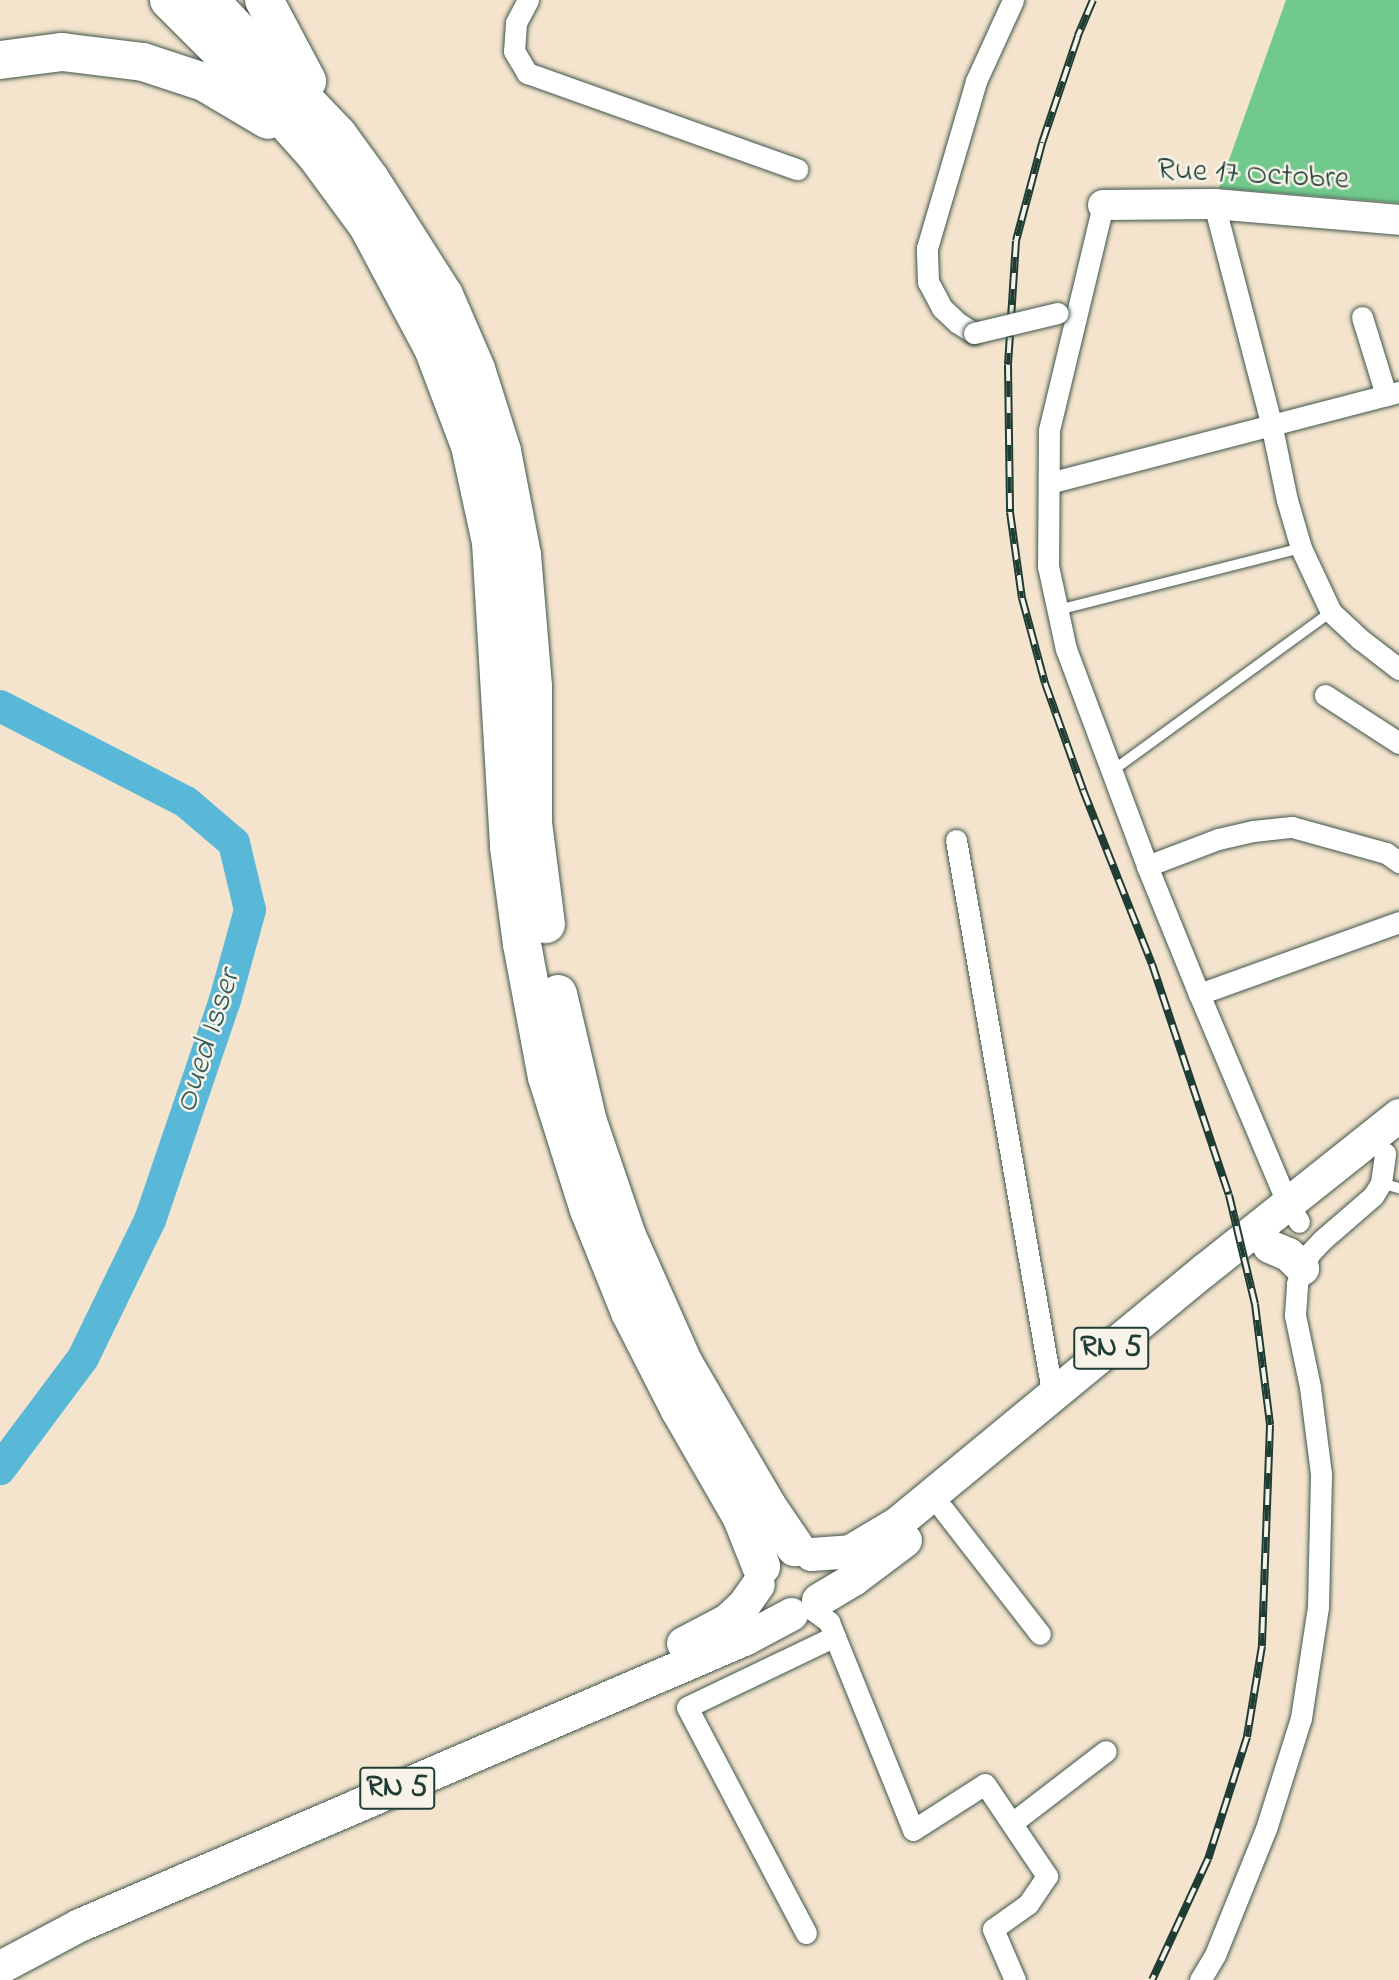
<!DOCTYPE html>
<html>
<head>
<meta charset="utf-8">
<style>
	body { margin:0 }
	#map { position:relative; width:1399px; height:1980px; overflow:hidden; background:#f4e4cd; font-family:"Indie Flower",sans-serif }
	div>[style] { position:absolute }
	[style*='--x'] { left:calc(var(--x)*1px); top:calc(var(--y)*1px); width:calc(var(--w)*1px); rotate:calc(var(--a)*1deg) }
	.green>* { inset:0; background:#72c98d }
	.river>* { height:32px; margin:-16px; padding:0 16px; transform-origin:16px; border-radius:16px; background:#59b8d7 }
	.roads { filter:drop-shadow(0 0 2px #3f564b) drop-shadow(0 0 2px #3f564b) }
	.lane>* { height:10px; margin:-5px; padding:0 5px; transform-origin:5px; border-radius:5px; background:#fff }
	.street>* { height:21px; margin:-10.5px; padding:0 10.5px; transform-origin:10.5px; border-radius:10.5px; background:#fff }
	.secondary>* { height:30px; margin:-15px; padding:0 15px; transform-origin:15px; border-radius:15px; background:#fff }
	.primary>* { height:33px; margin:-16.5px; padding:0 16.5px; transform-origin:16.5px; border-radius:16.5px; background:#fff }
	.highway>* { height:38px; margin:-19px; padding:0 19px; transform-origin:19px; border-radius:19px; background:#fff }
	.rail>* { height:8px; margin-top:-4px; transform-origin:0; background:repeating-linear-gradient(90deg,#f7f3e8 0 16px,#1f3d34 0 32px); box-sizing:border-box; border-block:2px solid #1f3d34 }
	.bridges { filter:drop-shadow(0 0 2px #3f564b) drop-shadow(0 0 2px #3f564b) }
	.street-bridge>* { height:21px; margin:-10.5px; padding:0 10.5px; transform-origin:10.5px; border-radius:10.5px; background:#fff }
	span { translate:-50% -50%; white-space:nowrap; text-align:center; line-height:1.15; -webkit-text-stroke:5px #f7f3e8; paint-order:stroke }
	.shield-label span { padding:2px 5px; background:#f7f3e8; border:2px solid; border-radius:5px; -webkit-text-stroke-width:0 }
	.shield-label { font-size:30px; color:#1f3d34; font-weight:700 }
	.street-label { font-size:32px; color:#1f3d34 }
	.water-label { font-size:33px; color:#2e5c5d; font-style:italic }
</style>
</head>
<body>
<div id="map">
	<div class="green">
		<div style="clip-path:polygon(1286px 0,1399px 0,1399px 203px,1219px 188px)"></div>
	</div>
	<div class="river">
		<div style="--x:0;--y:706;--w:209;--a:27.3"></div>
		<div style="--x:186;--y:802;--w:63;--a:40.5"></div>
		<div style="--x:234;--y:843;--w:69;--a:76.6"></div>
		<div style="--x:250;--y:910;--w:93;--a:105.5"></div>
		<div style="--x:225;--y:1000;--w:232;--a:108.8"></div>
		<div style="--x:150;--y:1220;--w:153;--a:115.9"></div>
		<div style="--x:83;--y:1358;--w:139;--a:126.8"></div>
	</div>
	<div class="roads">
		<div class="lane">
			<div style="--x:1058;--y:610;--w:251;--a:-14.3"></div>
			<div style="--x:1112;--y:771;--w:271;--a:-36"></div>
			<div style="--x:1381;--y:1183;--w:19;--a:16"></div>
		</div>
		<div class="street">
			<div style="--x:528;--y:0;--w:26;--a:118"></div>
			<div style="--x:516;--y:23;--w:28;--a:94"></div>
			<div style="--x:514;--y:51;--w:26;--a:59"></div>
			<div style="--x:527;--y:73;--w:287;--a:19.6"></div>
			<div style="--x:1214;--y:204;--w:226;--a:75.4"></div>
			<div style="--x:1271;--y:423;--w:79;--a:78.3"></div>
			<div style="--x:1287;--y:500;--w:50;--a:73.7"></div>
			<div style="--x:1301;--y:548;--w:71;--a:64.9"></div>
			<div style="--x:1331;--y:612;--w:40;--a:43"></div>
			<div style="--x:1360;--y:639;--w:49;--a:37.6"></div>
			<div style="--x:1103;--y:205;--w:231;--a:103.5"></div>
			<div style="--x:1049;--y:430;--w:136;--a:90.4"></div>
			<div style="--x:1048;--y:566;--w:85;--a:77.8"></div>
			<div style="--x:1066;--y:649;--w:232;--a:69.5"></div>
			<div style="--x:1147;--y:866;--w:138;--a:67.9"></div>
			<div style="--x:1199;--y:994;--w:226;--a:67.1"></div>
			<div style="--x:1287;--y:1202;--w:23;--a:59"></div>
			<div style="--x:1362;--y:317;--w:82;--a:72.9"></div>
			<div style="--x:974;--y:333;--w:19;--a:-148"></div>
			<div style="--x:958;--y:323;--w:22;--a:-137"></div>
			<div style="--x:942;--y:308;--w:30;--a:-118"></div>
			<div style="--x:928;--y:282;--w:34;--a:-92"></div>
			<div style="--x:927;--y:248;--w:174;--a:-73.6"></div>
			<div style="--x:976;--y:81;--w:89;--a:-65.4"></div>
			<div style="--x:1049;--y:483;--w:362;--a:-14.6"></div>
			<div style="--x:1325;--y:695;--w:88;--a:33"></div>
			<div style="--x:956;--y:840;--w:565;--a:80.12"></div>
			<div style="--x:1147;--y:866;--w:76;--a:-20.8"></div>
			<div style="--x:1218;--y:839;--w:36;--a:-13"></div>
			<div style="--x:1253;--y:831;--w:39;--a:-6"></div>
			<div style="--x:1292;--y:827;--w:98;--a:15.5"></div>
			<div style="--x:1386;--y:853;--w:16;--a:35"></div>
			<div style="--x:1199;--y:994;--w:213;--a:-19.8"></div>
			<div style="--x:943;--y:1509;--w:158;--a:52.2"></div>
			<div style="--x:810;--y:1608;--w:24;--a:36"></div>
			<div style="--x:829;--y:1622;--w:224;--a:68"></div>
			<div style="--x:913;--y:1830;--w:85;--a:-32.6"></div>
			<div style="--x:985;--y:1784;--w:111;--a:56"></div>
			<div style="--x:1047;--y:1876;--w:34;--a:124"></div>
			<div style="--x:1028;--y:1904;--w:43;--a:144.5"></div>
			<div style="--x:993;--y:1929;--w:56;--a:66.7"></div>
			<div style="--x:1012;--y:1823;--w:118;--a:-37.5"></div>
			<div style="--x:806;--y:1933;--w:255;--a:-117.8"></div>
			<div style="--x:687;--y:1707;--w:164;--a:-25.6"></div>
			<div style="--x:1200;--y:1980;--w:29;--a:-59"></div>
			<div style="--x:1215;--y:1955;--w:136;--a:-68"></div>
			<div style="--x:1266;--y:1829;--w:116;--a:-72.5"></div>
			<div style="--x:1301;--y:1718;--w:112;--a:-81.3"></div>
			<div style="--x:1318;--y:1607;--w:133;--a:-88.7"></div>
			<div style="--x:1321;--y:1474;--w:88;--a:-97.2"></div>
			<div style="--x:1310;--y:1387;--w:74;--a:-101.8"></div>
			<div style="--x:1295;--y:1315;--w:32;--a:-86"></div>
			<div style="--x:1297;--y:1283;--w:33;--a:-67"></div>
			<div style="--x:1310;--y:1253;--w:16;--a:-47"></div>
			<div style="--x:1321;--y:1241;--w:69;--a:-40.9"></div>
			<div style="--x:1373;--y:1196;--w:15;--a:-58"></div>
			<div style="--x:1381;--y:1183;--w:30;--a:-82"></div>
		</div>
		<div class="secondary">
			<div style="--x:1103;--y:205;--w:111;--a:-0.5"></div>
			<div style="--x:1214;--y:204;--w:186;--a:4.9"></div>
		</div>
		<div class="primary">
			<div style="--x:1269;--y:1246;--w:21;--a:23"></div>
			<div style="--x:1288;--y:1254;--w:20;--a:45"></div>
			<div style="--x:811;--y:1554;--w:39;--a:-4"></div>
			<div style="--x:850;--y:1551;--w:55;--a:-30.8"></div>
			<div style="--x:897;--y:1523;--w:398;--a:-39.5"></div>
			<div style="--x:1204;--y:1270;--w:249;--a:-38.5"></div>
			<div style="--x:818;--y:1600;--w:41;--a:-31"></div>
			<div style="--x:853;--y:1579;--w:65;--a:-36.9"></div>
			<div style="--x:683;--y:1643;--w:50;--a:-27.6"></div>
			<div style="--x:727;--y:1620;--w:23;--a:-43"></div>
			<div style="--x:744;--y:1604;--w:24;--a:-55"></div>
			<div style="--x:0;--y:1967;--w:89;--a:-28"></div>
			<div style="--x:79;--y:1925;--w:726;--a:-23.28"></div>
			<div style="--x:746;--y:1638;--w:51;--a:-28.1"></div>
		</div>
		<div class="highway">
			<div style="--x:169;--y:0;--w:103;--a:45"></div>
			<div style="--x:242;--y:73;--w:109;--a:48"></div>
			<div style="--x:315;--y:154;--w:89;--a:53.6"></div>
			<div style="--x:368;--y:226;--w:138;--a:62"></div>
			<div style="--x:433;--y:348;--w:105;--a:69.3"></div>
			<div style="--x:470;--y:446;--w:98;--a:77.7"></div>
			<div style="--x:491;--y:542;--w:306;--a:86.6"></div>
			<div style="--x:509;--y:847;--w:98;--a:82.4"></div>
			<div style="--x:522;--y:944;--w:135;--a:79.4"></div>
			<div style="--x:547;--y:1077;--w:139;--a:72.5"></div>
			<div style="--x:589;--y:1210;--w:110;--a:68.1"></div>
			<div style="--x:630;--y:1312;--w:110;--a:63"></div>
			<div style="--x:680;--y:1410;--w:125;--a:60.1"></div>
			<div style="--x:742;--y:1518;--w:52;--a:68.4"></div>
			<div style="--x:209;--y:0;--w:187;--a:46.3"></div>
			<div style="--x:338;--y:135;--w:54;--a:54"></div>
			<div style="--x:370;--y:179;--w:138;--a:57.5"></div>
			<div style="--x:444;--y:295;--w:81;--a:66.6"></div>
			<div style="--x:476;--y:369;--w:86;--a:72.4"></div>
			<div style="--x:502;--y:451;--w:106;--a:79.1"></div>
			<div style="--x:522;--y:555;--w:131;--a:85.2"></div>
			<div style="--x:533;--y:686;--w:137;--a:90"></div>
			<div style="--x:533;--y:823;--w:102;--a:82.7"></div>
			<div style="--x:264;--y:0;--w:92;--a:62"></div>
			<div style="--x:0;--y:60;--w:63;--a:-7.4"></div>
			<div style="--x:62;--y:52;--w:82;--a:7"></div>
			<div style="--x:143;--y:62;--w:64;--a:18.2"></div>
			<div style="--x:204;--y:82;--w:74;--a:30.7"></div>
			<div style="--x:558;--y:994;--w:131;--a:76.8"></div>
			<div style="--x:588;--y:1122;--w:120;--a:71.1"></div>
			<div style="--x:627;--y:1236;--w:138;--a:66"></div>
			<div style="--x:683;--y:1362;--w:167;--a:59.7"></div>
			<div style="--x:767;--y:1506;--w:50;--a:55.7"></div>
		</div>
	</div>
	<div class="rail">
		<div style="--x:1093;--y:0;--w:39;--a:113"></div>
		<div style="--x:1078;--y:36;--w:113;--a:108.6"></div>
		<div style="--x:1042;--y:143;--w:101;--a:104.9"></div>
		<div style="--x:1016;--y:241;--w:124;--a:93.7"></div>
		<div style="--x:1008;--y:365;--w:147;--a:89.2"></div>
		<div style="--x:1010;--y:512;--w:87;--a:82.1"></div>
		<div style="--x:1022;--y:598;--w:88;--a:74.9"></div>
		<div style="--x:1045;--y:683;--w:114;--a:70.4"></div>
		<div style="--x:1083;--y:790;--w:187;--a:68.4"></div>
		<div style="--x:1152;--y:964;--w:243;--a:71.6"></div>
		<div style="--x:1229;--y:1195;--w:112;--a:76.6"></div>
		<div style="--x:1255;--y:1304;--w:122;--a:82.9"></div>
		<div style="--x:1270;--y:1425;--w:221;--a:92.1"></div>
		<div style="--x:1262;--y:1646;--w:92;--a:99.4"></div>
		<div style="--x:1247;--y:1737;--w:128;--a:107.7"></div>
		<div style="--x:1208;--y:1859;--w:133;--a:114.8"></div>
	</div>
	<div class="bridges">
		<div class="street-bridge">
			<div style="--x:974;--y:333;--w:86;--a:-13.4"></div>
		</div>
	</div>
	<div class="shield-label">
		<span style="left:1111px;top:1348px">RN 5</span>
		<span style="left:397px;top:1788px">RN 5</span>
	</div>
	<div class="street-label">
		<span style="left:1253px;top:176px;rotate:3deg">Rue 17 Octobre</span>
	</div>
	<div class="water-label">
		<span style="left:209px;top:1042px;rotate:-72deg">Oued Isser</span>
	</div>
</div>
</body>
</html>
